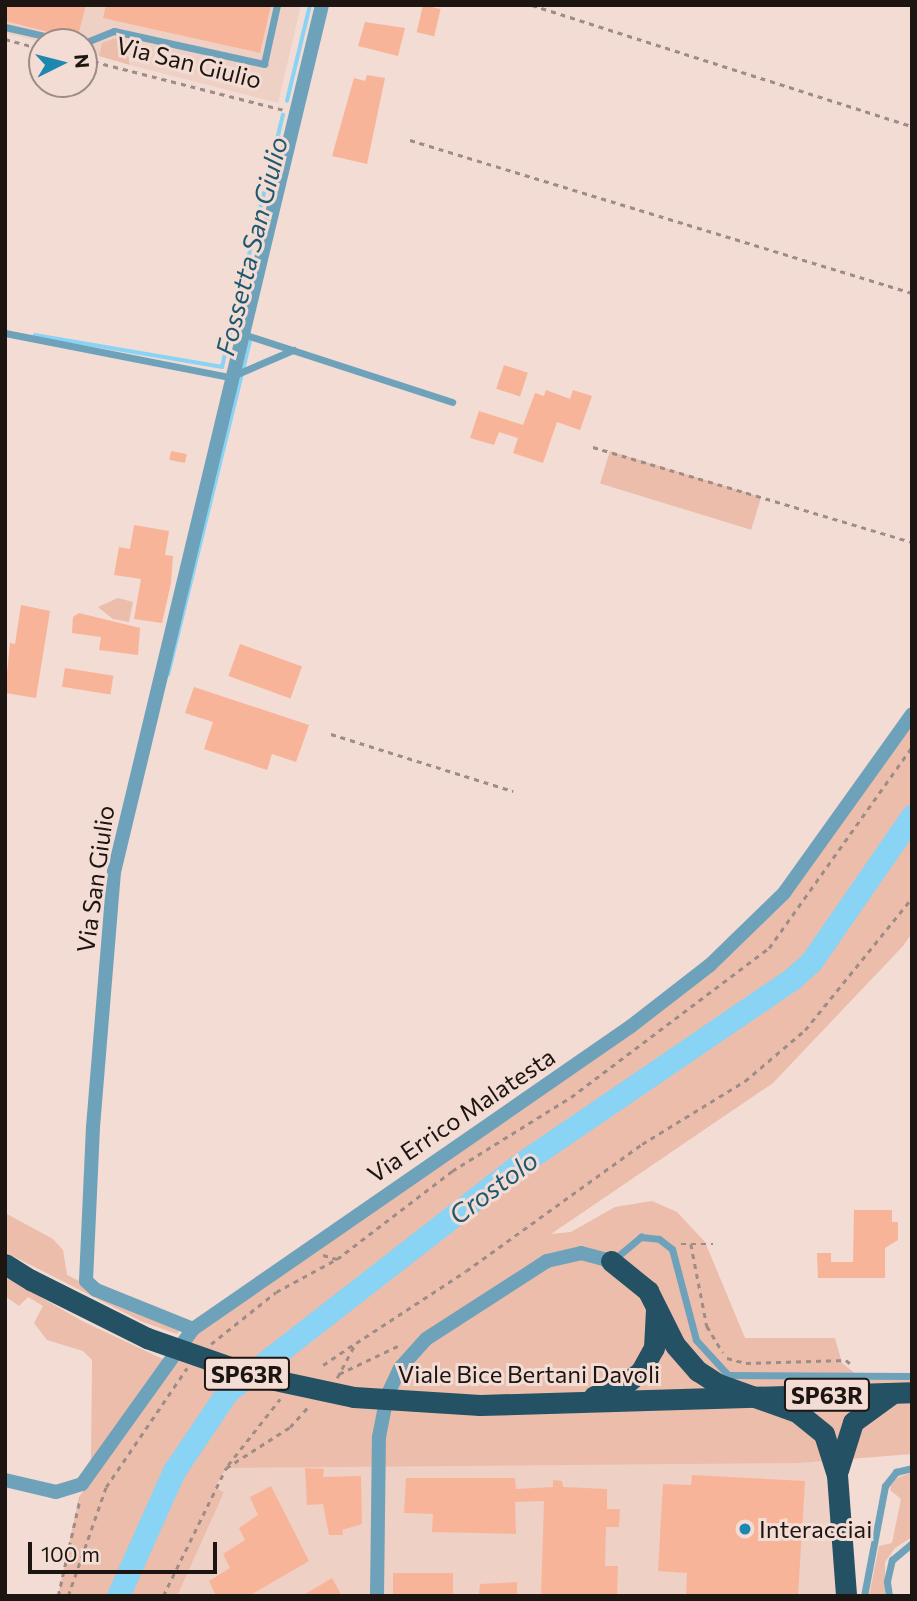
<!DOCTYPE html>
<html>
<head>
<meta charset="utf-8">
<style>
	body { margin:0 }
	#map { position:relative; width:917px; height:1601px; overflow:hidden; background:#f2dcd3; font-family:Commissioner,sans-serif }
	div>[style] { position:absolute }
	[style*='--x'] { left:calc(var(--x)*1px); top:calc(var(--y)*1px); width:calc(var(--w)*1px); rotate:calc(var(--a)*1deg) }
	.built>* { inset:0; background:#efd0c4 }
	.green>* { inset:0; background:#ebbdaa; transform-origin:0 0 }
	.stream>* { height:3.5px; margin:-1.75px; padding:0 1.75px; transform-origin:1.75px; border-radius:1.75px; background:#89d3f5 }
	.river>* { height:23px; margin:-11.5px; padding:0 11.5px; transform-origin:11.5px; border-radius:11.5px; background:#89d3f5 }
	.building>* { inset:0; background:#f8b499; transform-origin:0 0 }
	.path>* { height:2.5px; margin-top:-1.25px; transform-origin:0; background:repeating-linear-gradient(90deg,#9d8d86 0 5px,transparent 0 10px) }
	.lane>* { height:7px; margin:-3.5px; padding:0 3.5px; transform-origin:3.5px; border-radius:3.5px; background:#6ea2bb }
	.street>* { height:14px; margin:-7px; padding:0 7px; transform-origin:7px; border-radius:7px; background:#6ea2bb }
	.highway>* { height:21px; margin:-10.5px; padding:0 10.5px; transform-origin:10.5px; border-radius:10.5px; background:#245164 }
	.highway-bridge>* { height:21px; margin:-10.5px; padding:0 10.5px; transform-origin:10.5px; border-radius:10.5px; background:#245164 }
	.dots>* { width:19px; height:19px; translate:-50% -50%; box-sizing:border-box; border:4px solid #f2dcd3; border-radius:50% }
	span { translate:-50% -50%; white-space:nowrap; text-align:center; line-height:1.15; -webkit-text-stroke:6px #f2dcd3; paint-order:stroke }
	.shield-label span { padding:2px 5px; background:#f2dcd3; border:2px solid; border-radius:5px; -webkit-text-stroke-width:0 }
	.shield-label { font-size:23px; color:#1d1512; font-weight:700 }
	.street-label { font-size:24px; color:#1d1512 }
	.poi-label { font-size:24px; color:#1d1512 }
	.left { translate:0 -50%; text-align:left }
	.water-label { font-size:26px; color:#1f5971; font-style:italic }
	.frame { position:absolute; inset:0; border:7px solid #1d1512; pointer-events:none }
	.north { position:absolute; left:28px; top:28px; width:70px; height:70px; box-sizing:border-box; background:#f2dcd3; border:2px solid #9d8c86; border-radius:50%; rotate:84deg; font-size:19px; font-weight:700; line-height:28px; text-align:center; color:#1d1512 }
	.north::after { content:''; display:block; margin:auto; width:24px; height:32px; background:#1c87af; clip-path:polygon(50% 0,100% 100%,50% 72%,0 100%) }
	.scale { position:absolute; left:28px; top:1542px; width:189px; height:32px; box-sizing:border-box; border:4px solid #1d1512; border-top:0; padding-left:9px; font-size:21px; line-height:24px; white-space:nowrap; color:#1d1512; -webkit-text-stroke:5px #f2dcd3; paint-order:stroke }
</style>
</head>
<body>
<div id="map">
	<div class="built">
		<div style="clip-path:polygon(5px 5px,301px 5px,278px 103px,130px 65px,132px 56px,102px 43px,99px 56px,84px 52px,84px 42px,43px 42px,5px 33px)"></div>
		<div style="clip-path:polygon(848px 1461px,854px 1596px,162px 1596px,226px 1468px)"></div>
	</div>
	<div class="green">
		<div style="clip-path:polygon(119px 37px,125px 38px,130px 65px,99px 56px,102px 43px)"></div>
		<div style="left:610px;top:451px;width:158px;height:34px;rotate:17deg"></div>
		<div style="clip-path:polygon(118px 598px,133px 602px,129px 622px,113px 619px,98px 607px)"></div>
		<div style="clip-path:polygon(912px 717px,912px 933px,903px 946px,773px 1083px,551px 1234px,571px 1232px,615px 1207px,652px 1201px,677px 1212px,705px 1242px,745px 1338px,835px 1338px,842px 1363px,858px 1376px,912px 1376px,912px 1454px,799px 1463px,226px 1468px,215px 1488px,224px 1492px,177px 1596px,58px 1596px,79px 1497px,192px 1334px,754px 930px)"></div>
		<div style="clip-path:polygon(5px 1213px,53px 1239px,63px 1250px,67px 1275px,179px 1331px,177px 1334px,143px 1322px,5px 1252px)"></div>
		<div style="clip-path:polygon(5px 1277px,84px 1322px,165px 1360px,99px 1457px,91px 1459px,92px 1360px,83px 1351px,47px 1340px,34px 1323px,43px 1306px,28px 1297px,19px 1306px,5px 1296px)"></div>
		<div style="clip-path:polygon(912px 1472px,912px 1537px,895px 1548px,885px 1562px,885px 1596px,869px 1596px,879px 1546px,892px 1543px,901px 1499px,890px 1490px,891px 1486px,897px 1478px)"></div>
	</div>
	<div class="stream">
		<div style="--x:287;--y:101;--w:99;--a:-76.5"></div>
		<div style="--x:35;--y:335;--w:190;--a:9.7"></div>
		<div style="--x:222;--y:367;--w:259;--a:-76.4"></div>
		<div style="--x:168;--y:675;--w:348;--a:-76.2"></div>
	</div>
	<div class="river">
		<div style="--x:118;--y:1596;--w:137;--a:-65.9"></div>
		<div style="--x:174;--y:1471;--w:95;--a:-56.1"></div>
		<div style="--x:227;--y:1392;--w:370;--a:-37.9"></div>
		<div style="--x:519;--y:1165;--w:332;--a:-34.3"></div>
		<div style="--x:793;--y:978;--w:24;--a:-42"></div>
		<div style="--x:811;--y:962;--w:178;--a:-55.3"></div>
	</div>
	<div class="building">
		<div style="clip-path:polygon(5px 5px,86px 5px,77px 39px,5px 21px)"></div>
		<div style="clip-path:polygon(106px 5px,271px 5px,260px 53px,103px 18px)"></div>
		<div style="left:423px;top:5px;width:18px;height:28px;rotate:13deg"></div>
		<div style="clip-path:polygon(365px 22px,405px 28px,398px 56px,358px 46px)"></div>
		<div style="clip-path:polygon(367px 75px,385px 78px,367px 164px,332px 156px,354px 78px,365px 81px)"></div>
		<div style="left:504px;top:365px;width:25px;height:25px;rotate:18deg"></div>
		<div style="clip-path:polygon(546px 390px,570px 399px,573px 390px,592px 396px,580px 430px,557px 422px,543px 463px,513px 453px,518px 438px,499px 432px,494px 445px,470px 438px,479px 411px,523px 425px,535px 393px,544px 396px)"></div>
		<div style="left:171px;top:451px;width:16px;height:9px;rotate:11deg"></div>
		<div style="clip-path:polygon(134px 525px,169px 531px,165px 555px,173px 556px,171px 583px,162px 623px,134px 619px,141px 579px,114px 575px,119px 547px,130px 549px)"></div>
		<div style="clip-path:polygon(21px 605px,50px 611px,36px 698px,5px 693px,10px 643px,15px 644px)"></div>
		<div style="clip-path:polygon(79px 613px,140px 628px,138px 655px,99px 650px,101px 637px,72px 633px,73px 617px)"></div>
		<div style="left:240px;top:644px;width:66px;height:34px;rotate:20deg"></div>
		<div style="left:65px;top:668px;width:49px;height:19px;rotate:9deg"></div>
		<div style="clip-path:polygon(194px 687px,309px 725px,296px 762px,272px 754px,267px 770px,204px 749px,213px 722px,185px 713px)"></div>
		<div style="clip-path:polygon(854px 1210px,892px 1210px,892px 1222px,898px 1222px,898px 1240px,885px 1248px,885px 1278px,818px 1278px,817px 1253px,831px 1253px,831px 1262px,853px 1262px)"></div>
		<div style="clip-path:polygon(305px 1468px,324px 1469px,323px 1477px,361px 1476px,362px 1524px,342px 1530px,343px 1535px,329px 1535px,323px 1504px,307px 1505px)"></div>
		<div style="clip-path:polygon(692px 1475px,805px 1481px,798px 1596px,686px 1596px,687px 1573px,658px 1571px,663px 1484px,691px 1485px)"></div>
		<div style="clip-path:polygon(406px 1478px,515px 1478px,516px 1489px,553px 1487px,553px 1480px,562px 1481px,563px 1487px,607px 1489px,607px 1509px,620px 1509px,619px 1527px,606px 1527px,605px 1566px,618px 1566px,617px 1596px,541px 1596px,544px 1501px,515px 1502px,516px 1534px,432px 1532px,433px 1514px,404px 1513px)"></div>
		<div style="clip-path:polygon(271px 1486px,309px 1561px,249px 1596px,216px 1596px,209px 1581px,230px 1568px,223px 1554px,245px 1540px,239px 1528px,258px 1515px,250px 1497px)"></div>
		<div style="left:453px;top:1573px;width:23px;height:60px;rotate:90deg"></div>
		<div style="clip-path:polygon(332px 1578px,342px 1596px,302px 1596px)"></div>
		<div style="clip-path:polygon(517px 1582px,517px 1596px,479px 1596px,480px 1584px)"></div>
	</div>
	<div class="path">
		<div style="--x:532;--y:5;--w:399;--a:17.7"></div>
		<div style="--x:5;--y:39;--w:38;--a:15"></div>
		<div style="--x:84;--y:59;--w:206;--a:14.3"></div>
		<div style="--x:410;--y:140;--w:525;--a:16.95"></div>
		<div style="--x:593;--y:447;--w:333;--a:16.6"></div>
		<div style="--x:331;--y:734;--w:191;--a:17.4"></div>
		<div style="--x:681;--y:1244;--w:32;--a:0"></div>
		<div style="--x:691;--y:1244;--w:84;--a:79"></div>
		<div style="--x:707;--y:1326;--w:31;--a:59"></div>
		<div style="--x:323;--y:1255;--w:15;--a:16"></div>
		<div style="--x:211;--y:1344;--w:83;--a:-38.7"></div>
		<div style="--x:276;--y:1292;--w:69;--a:-28.4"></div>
		<div style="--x:337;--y:1259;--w:145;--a:-37.4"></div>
		<div style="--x:452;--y:1171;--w:140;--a:-31.9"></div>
		<div style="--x:571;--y:1097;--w:248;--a:-37"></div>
		<div style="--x:769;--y:948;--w:247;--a:-54.6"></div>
		<div style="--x:727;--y:1358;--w:20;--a:15"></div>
		<div style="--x:746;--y:1363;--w:100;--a:-1.7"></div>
		<div style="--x:846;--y:1360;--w:9;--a:41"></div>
		<div style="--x:323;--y:1365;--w:36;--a:-34"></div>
		<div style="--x:339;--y:1374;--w:70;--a:-25.5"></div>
		<div style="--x:337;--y:1378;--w:40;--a:-62"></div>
		<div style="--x:356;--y:1343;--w:131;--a:-33.2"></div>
		<div style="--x:466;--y:1271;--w:217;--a:-35.8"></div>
		<div style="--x:642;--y:1144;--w:121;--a:-31.5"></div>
		<div style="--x:745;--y:1081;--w:79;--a:-40.4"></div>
		<div style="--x:805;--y:1030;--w:170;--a:-51"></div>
		<div style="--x:228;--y:1465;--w:84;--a:-51.8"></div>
		<div style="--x:58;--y:1596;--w:100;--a:-77.3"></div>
		<div style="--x:68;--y:1596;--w:115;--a:-70.8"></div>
		<div style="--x:106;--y:1487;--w:144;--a:-55.8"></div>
		<div style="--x:163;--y:1596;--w:143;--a:-63.8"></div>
		<div style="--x:226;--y:1468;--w:76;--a:-32.6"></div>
		<div style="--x:290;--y:1427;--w:30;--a:-48"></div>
	</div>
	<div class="lane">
		<div style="--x:5;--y:27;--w:68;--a:12.8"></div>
		<div style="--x:84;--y:43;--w:32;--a:-22"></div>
		<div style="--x:114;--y:31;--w:154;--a:12.4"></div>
		<div style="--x:264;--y:64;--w:60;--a:-77.6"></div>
		<div style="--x:5;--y:333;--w:229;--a:11.1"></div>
		<div style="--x:230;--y:377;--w:69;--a:-23.2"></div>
		<div style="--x:243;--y:334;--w:220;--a:18"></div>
		<div style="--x:612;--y:1261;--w:38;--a:-40"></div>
		<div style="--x:641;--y:1237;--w:18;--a:6"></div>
		<div style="--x:659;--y:1239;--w:16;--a:38"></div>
		<div style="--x:672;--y:1249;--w:94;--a:75.2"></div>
		<div style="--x:696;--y:1340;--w:47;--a:47.6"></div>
		<div style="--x:728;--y:1375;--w:184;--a:0.3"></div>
		<div style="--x:864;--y:1596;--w:112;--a:-79.2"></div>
		<div style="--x:885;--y:1486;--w:18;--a:-52"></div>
		<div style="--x:896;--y:1472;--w:16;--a:-14"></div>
		<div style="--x:889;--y:1596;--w:15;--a:-98"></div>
		<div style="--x:887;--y:1581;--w:22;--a:-77"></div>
		<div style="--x:892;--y:1560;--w:26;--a:-40"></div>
	</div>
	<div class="street">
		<div style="--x:193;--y:1329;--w:105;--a:-158.1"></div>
		<div style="--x:96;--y:1290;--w:13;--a:-138"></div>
		<div style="--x:86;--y:1281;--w:154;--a:-87.4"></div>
		<div style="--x:93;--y:1127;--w:256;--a:-85.3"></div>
		<div style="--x:114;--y:872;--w:892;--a:-76.51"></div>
		<div style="--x:5;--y:1480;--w:52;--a:13.2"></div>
		<div style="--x:56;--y:1492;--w:27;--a:-17"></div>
		<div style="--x:82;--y:1484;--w:191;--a:-54.4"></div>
		<div style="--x:193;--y:1329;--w:531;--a:-34.65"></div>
		<div style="--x:630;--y:1027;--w:101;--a:-37.8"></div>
		<div style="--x:710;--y:965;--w:103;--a:-44.2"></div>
		<div style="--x:784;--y:893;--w:220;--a:-54.4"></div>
		<div style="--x:377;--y:1596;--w:159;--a:-89.3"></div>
		<div style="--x:379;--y:1437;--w:42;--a:-79"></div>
		<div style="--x:387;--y:1396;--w:31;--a:-65"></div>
		<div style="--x:400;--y:1368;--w:39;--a:-48"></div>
		<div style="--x:426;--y:1339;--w:144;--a:-32.8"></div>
		<div style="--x:547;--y:1261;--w:35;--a:-13"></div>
		<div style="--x:581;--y:1253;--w:31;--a:15"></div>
	</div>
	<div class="highway">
		<div style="--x:611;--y:1261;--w:48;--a:39"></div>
		<div style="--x:648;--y:1291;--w:60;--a:63.4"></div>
		<div style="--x:675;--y:1345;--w:35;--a:49"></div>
		<div style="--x:698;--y:1371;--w:24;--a:33"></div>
		<div style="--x:718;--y:1384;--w:84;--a:19.5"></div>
		<div style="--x:797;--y:1412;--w:35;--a:39"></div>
		<div style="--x:824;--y:1434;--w:43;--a:72.4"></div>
		<div style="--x:837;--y:1475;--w:121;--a:85.7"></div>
		<div style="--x:5;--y:1264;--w:31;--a:32"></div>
		<div style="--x:594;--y:1396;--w:32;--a:-20"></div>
		<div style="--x:624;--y:1385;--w:22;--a:-39"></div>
		<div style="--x:641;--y:1371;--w:26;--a:-61"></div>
		<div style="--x:654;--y:1348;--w:38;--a:-87"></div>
		<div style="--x:480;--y:1405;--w:432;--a:-1.7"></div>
		<div style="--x:838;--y:1470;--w:50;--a:-72.6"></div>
		<div style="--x:853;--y:1422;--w:46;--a:-36.1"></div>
	</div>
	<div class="highway-bridge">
		<div style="--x:31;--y:1280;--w:130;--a:26.6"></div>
		<div style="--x:147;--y:1338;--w:115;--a:19.2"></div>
		<div style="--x:256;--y:1376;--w:100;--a:12.1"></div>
		<div style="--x:354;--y:1397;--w:126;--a:3.6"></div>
	</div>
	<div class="dots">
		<div style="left:745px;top:1529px;background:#1c87af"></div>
	</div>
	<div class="shield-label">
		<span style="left:247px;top:1374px">SP63R</span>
		<span style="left:827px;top:1395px">SP63R</span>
	</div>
	<div class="street-label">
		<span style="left:189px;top:62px;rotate:14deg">Via San Giulio</span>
		<span style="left:95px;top:879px;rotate:-82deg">Via San Giulio</span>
		<span style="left:461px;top:1115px;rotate:-34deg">Via Errico Malatesta</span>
		<span style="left:529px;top:1374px">Viale Bice Bertani Davoli</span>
	</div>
	<div class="poi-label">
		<span class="left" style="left:759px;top:1529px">Interacciai</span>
	</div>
	<div class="water-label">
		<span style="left:251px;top:246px;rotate:-76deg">Fossetta San Giulio</span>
		<span style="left:493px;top:1187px;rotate:-37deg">Crostolo</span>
	</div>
	<div class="frame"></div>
	<div class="north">N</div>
	<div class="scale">100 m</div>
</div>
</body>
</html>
